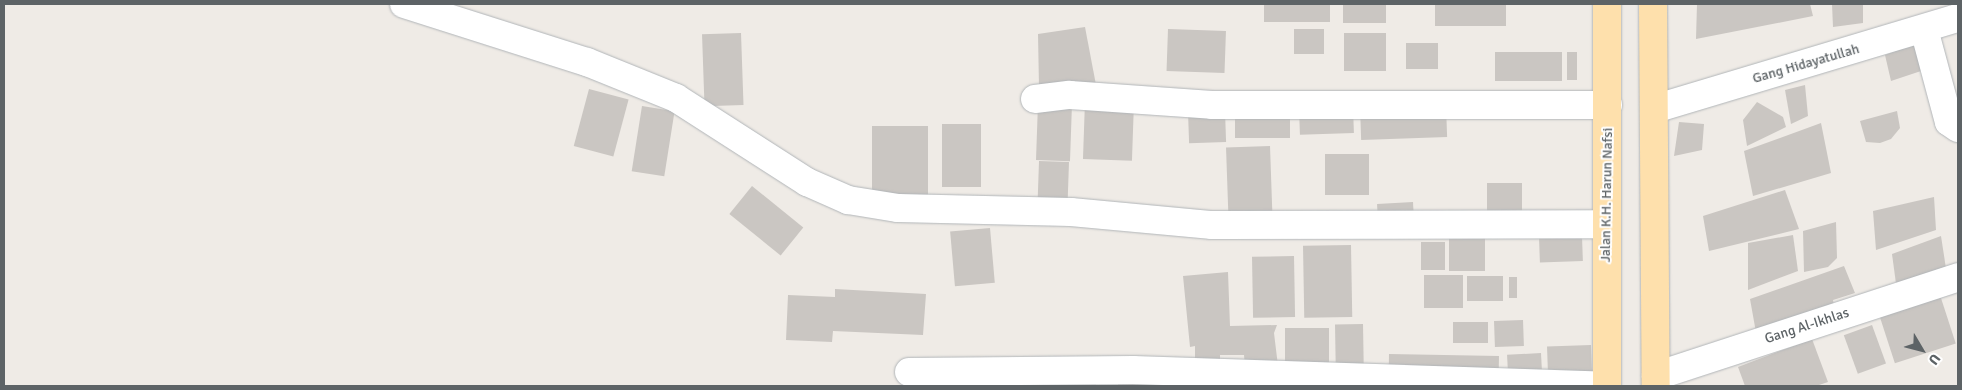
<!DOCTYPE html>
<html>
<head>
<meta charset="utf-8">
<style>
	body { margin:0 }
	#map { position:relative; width:1962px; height:390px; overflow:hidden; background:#efebe6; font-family:Signika,sans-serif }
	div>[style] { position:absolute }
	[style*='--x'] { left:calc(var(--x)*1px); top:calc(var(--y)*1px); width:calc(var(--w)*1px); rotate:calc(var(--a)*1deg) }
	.building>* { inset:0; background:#cac6c2; transform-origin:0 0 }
	.roads { filter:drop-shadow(0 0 1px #b1b5b8) drop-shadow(0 0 1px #b1b5b8) }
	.minor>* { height:28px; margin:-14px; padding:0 14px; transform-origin:14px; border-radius:14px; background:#fff }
	.major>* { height:28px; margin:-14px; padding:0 14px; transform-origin:14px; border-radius:14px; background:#fee0ac }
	span { translate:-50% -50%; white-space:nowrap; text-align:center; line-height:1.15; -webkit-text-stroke:4px #fff; paint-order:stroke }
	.street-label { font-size:14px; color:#5d6366 }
	.frame { position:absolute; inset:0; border:5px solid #5d6366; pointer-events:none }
	.north { position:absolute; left:1897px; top:325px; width:50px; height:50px; -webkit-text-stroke:4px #fff; paint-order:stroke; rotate:127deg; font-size:14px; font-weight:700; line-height:20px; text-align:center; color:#5d6366 }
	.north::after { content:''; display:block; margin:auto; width:18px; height:22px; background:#5d6366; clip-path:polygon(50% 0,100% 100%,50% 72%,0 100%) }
</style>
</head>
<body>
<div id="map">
	<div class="building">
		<div style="left:1264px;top:4px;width:66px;height:18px"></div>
		<div style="left:1343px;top:4px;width:43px;height:19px"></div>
		<div style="left:1435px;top:4px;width:71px;height:22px"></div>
		<div style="clip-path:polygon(1697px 4px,1810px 4px,1813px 16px,1696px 39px)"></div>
		<div style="clip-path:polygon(1832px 4px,1863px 4px,1863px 23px,1833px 27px)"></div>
		<div style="clip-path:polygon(1085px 27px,1096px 85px,1039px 87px,1038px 34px)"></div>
		<div style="left:1168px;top:29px;width:58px;height:42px;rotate:2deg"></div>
		<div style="left:1294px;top:29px;width:30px;height:25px"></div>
		<div style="left:741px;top:33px;width:72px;height:39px;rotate:88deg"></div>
		<div style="left:1344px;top:33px;width:42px;height:38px"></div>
		<div style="left:1406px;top:43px;width:32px;height:26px"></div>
		<div style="clip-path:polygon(1916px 43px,1924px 70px,1891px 81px,1885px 55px)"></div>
		<div style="left:1562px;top:52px;width:29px;height:67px;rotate:90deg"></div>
		<div style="left:1567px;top:52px;width:10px;height:28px"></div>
		<div style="clip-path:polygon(1805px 85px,1808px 116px,1791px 124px,1785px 90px)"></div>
		<div style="left:589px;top:89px;width:41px;height:59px;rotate:15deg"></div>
		<div style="left:1085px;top:101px;width:49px;height:58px;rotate:2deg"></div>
		<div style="clip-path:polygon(1757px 102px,1783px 117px,1786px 127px,1747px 146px,1743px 120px)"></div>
		<div style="left:1038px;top:103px;width:34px;height:57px;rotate:2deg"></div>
		<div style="left:1446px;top:105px;width:32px;height:86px;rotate:88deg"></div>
		<div style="left:642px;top:106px;width:33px;height:66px;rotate:9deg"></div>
		<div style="left:1353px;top:107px;width:26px;height:54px;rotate:88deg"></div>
		<div style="left:1290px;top:109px;width:29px;height:55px;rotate:90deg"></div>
		<div style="left:1225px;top:111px;width:31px;height:37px;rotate:88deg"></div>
		<div style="clip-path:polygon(1897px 111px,1900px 128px,1891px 139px,1880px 143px,1866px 142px,1860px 121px)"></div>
		<div style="clip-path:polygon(1679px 122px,1704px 124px,1702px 150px,1674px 156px)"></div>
		<div style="clip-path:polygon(1821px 123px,1831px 173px,1753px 196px,1744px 151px)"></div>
		<div style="left:942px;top:124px;width:39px;height:63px"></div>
		<div style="left:928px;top:126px;width:71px;height:56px;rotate:90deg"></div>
		<div style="left:1270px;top:146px;width:70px;height:44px;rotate:88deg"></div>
		<div style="left:1369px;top:154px;width:41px;height:44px;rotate:90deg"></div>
		<div style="left:1069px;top:162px;width:38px;height:30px;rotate:92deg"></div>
		<div style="left:1487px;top:183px;width:35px;height:36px"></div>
		<div style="left:752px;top:186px;width:66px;height:36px;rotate:39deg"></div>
		<div style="clip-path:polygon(1785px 190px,1799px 229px,1709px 251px,1703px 216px)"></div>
		<div style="clip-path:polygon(1934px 197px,1936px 230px,1876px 250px,1873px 211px)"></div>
		<div style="left:1413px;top:202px;width:20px;height:36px;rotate:87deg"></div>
		<div style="clip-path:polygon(1836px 222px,1837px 258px,1828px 267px,1804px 272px,1803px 231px)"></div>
		<div style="left:990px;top:228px;width:55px;height:40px;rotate:85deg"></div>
		<div style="clip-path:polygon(1793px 235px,1798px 271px,1748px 290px,1748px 243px)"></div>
		<div style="left:1582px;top:236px;width:25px;height:43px;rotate:88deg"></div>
		<div style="clip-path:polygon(1941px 236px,1947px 275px,1897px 291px,1892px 254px)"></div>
		<div style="left:1449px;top:238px;width:36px;height:33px"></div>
		<div style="left:1421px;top:242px;width:24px;height:28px"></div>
		<div style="left:1351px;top:245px;width:72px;height:48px;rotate:89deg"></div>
		<div style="left:1294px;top:256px;width:61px;height:42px;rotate:89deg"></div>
		<div style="clip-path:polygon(1844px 266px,1855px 293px,1833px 300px,1835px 312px,1757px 338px,1750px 299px)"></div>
		<div style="clip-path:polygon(1228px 272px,1230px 326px,1277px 325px,1274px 333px,1278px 366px,1245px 367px,1244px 355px,1220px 355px,1220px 364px,1195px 364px,1195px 346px,1190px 347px,1183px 276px)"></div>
		<div style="left:1463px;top:275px;width:33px;height:39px;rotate:90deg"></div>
		<div style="left:1467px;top:276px;width:36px;height:25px"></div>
		<div style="left:1509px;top:277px;width:8px;height:21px"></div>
		<div style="clip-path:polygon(835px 289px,926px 294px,923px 335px,833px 331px,832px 342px,786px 340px,788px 295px,835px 297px)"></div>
		<div style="left:1940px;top:295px;width:51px;height:64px;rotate:72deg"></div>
		<div style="left:1523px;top:320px;width:26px;height:29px;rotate:88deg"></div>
		<div style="left:1453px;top:322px;width:35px;height:21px"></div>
		<div style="left:1363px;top:324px;width:42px;height:28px;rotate:89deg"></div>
		<div style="left:1872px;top:325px;width:41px;height:30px;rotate:70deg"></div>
		<div style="left:1285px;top:328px;width:44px;height:38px"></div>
		<div style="clip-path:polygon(1812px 339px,1828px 382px,1816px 386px,1745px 386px,1738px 367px)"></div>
		<div style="left:1591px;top:345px;width:27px;height:44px;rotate:88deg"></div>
		<div style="left:1541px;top:353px;width:19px;height:34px;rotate:87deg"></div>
		<div style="left:1389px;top:354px;width:110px;height:19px;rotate:1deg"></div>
		<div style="left:1017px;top:379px;width:79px;height:7px"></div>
		<div style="clip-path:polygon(1118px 379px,1190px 380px,1190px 386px,1118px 386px)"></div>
	</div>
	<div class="roads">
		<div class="minor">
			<div style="--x:404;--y:4;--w:192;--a:17.6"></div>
			<div style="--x:587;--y:62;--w:96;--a:22"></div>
			<div style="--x:676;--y:98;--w:156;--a:32.7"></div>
			<div style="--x:807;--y:182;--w:45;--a:23.7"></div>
			<div style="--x:848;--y:200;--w:51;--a:9.1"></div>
			<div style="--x:898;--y:208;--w:173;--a:1.3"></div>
			<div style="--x:1071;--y:212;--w:142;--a:5.3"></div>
			<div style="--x:1212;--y:225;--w:394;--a:-0.1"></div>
			<div style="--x:1924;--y:29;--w:96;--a:75"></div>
			<div style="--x:1949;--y:122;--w:11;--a:34"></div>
			<div style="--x:1035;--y:99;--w:35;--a:-7"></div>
			<div style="--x:1070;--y:95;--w:142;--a:4"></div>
			<div style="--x:1212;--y:105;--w:396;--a:0"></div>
			<div style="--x:1654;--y:109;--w:317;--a:-16.7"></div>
			<div style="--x:909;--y:372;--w:224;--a:-0.5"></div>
			<div style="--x:1133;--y:370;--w:474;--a:1.9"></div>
			<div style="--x:1656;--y:376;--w:318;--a:-18.1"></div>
		</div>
		<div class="major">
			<div style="--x:1607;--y:4;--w:382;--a:90"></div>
			<div style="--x:1653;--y:4;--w:382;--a:89.6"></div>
		</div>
	</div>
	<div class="street-label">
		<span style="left:1806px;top:64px;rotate:-16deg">Gang Hidayatullah</span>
		<span style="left:1607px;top:195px;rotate:-89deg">Jalan K.H. Harun Nafsi</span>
		<span style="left:1807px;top:326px;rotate:-18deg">Gang Al-Ikhlas</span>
	</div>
	<div class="frame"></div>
	<div class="north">U</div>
</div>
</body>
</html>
